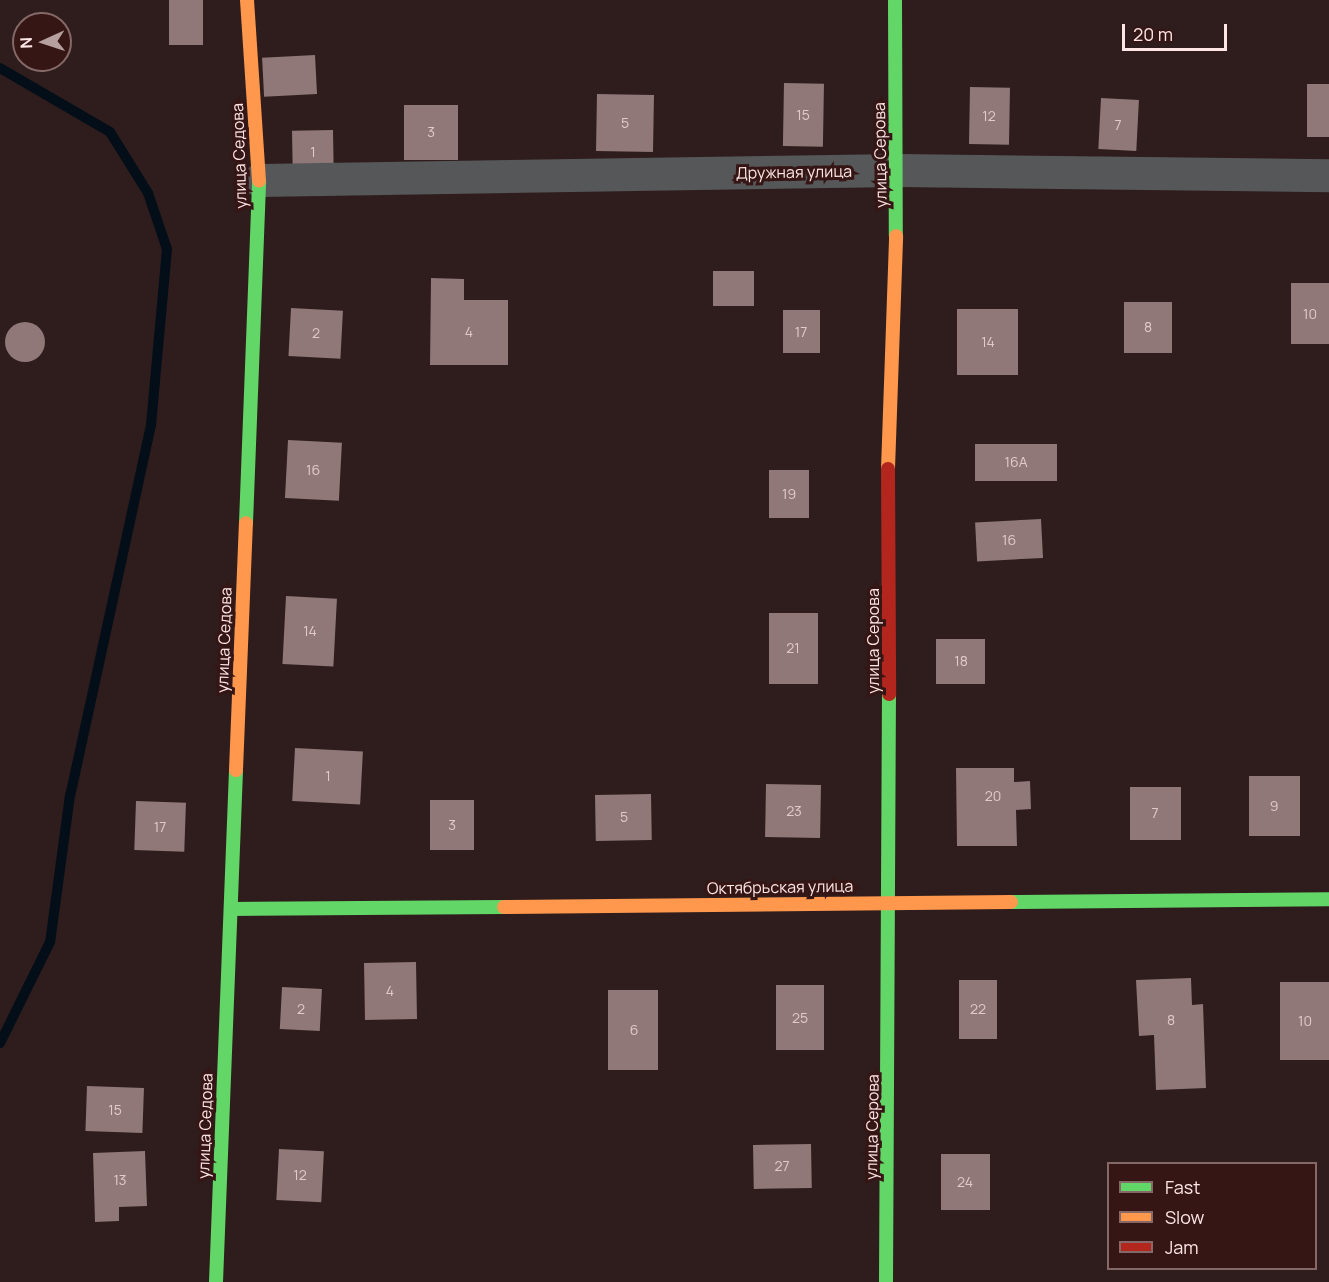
<!DOCTYPE html>
<html>
<head>
<meta charset="utf-8">
<style>
	body { margin:0 }
	#map { position:relative; width:1329px; height:1282px; overflow:hidden; background:#2e1d1c; font-family:Manrope,sans-serif }
	div>[style] { position:absolute }
	[style*='--x'] { left:calc(var(--x)*1px); top:calc(var(--y)*1px); width:calc(var(--w)*1px); rotate:calc(var(--a)*1deg) }
	.stream>* { height:10px; margin:-5px; padding:0 5px; transform-origin:5px; border-radius:5px; background:#040e18 }
	.building>* { inset:0; background:#8f7877; transform-origin:0 0 }
	.round { border-radius:50% }
	.street>* { height:33px; margin:-16.5px; padding:0 16.5px; transform-origin:16.5px; border-radius:16.5px; background:#565759 }
	.fast>* { height:14px; margin:-7px; padding:0 7px; transform-origin:7px; border-radius:7px; background:#63d668 }
	.slow>* { height:14px; margin:-7px; padding:0 7px; transform-origin:7px; border-radius:7px; background:#ff974d }
	.jam>* { height:14px; margin:-7px; padding:0 7px; transform-origin:7px; border-radius:7px; background:#b3261e }
	span { translate:-50% -50%; white-space:nowrap; text-align:center; line-height:1.15; -webkit-text-stroke:6px #351615; paint-order:stroke }
	.number-label { font-size:14px; color:#e2caca }
	.number-label span { -webkit-text-stroke-width:0 }
	.street-label { font-size:16px; color:#fde6e5 }
	.legend { position:absolute; left:1107px; top:1162px; width:210px; height:108px; box-sizing:border-box; background:#351615; border:2px solid #856968; margin:0; padding:8px 10px; list-style:none; font-size:18px; color:#fde6e5 }
	.legend li { display:flex; align-items:center; gap:12px; height:30px }
	.legend b { width:30px; border:2px solid #856968 }
	.north { position:absolute; left:12px; top:12px; width:60px; height:60px; box-sizing:border-box; background:#351615; border:2px solid #856968; border-radius:50%; rotate:267deg; font-size:16px; font-weight:700; line-height:24px; text-align:center; color:#fde6e5 }
	.north::after { content:''; display:block; margin:auto; width:21px; height:27px; background:#b5a09f; clip-path:polygon(50% 0,100% 100%,50% 72%,0 100%) }
	.scale { position:absolute; left:1122px; top:24px; width:105px; height:27px; box-sizing:border-box; border:3px solid #fde6e5; border-top:0; padding-left:8px; font-size:18px; line-height:21px; white-space:nowrap; color:#fde6e5; -webkit-text-stroke:4px #351615; paint-order:stroke }
</style>
</head>
<body>
<div id="map">
	<div class="stream">
		<div style="--x:0;--y:68;--w:127;--a:30.2"></div>
		<div style="--x:110;--y:132;--w:72;--a:58.1"></div>
		<div style="--x:148;--y:193;--w:59;--a:71.3"></div>
		<div style="--x:167;--y:249;--w:177;--a:95.2"></div>
		<div style="--x:151;--y:425;--w:379;--a:102.3"></div>
		<div style="--x:70;--y:795;--w:148;--a:97.7"></div>
		<div style="--x:50;--y:942;--w:113;--a:116.3"></div>
	</div>
	<div class="building">
		<div style="left:169px;top:0;width:34px;height:45px"></div>
		<div style="left:315px;top:55px;width:39px;height:53px;rotate:87deg"></div>
		<div style="left:784px;top:83px;width:40px;height:63px;rotate:1deg"></div>
		<div style="left:1307px;top:84px;width:22px;height:53px"></div>
		<div style="left:970px;top:87px;width:40px;height:57px;rotate:1deg"></div>
		<div style="left:597px;top:94px;width:57px;height:57px;rotate:1deg"></div>
		<div style="left:1101px;top:98px;width:38px;height:51px;rotate:3deg"></div>
		<div style="left:404px;top:105px;width:54px;height:55px"></div>
		<div style="left:333px;top:130px;width:42px;height:41px;rotate:89deg"></div>
		<div style="left:713px;top:271px;width:41px;height:35px"></div>
		<div style="clip-path:polygon(431px 278px,464px 279px,464px 300px,508px 300px,508px 365px,430px 365px)"></div>
		<div style="left:1291px;top:283px;width:38px;height:61px"></div>
		<div style="left:1124px;top:302px;width:48px;height:51px"></div>
		<div style="left:291px;top:308px;width:52px;height:48px;rotate:3deg"></div>
		<div style="left:957px;top:309px;width:61px;height:66px"></div>
		<div style="left:783px;top:310px;width:37px;height:43px"></div>
		<div class="round" style="left:5px;top:322px;width:40px;height:40px"></div>
		<div style="left:288px;top:440px;width:54px;height:58px;rotate:3deg"></div>
		<div style="left:975px;top:444px;width:82px;height:37px"></div>
		<div style="left:769px;top:470px;width:40px;height:48px"></div>
		<div style="left:1041px;top:519px;width:39px;height:66px;rotate:87deg"></div>
		<div style="left:286px;top:596px;width:51px;height:68px;rotate:3deg"></div>
		<div style="left:769px;top:613px;width:49px;height:71px"></div>
		<div style="left:936px;top:639px;width:49px;height:45px"></div>
		<div style="left:295px;top:748px;width:68px;height:53px;rotate:3deg"></div>
		<div style="clip-path:polygon(956px 768px,1014px 768px,1014px 782px,1030px 781px,1031px 809px,1016px 810px,1017px 846px,957px 846px)"></div>
		<div style="left:1249px;top:776px;width:51px;height:60px"></div>
		<div style="left:766px;top:784px;width:55px;height:53px;rotate:1deg"></div>
		<div style="left:1130px;top:787px;width:51px;height:53px"></div>
		<div style="left:651px;top:794px;width:46px;height:56px;rotate:89deg"></div>
		<div style="left:430px;top:800px;width:44px;height:50px"></div>
		<div style="left:136px;top:801px;width:50px;height:49px;rotate:2deg"></div>
		<div style="left:416px;top:962px;width:57px;height:52px;rotate:89deg"></div>
		<div style="clip-path:polygon(1191px 978px,1192px 1005px,1203px 1004px,1206px 1088px,1156px 1090px,1154px 1035px,1139px 1036px,1136px 980px)"></div>
		<div style="left:959px;top:980px;width:38px;height:59px"></div>
		<div style="left:1280px;top:982px;width:49px;height:78px"></div>
		<div style="left:824px;top:985px;width:65px;height:48px;rotate:90deg"></div>
		<div style="left:282px;top:987px;width:40px;height:42px;rotate:3deg"></div>
		<div style="left:608px;top:990px;width:50px;height:80px"></div>
		<div style="left:87px;top:1086px;width:57px;height:45px;rotate:2deg"></div>
		<div style="left:811px;top:1144px;width:44px;height:58px;rotate:89deg"></div>
		<div style="left:279px;top:1149px;width:45px;height:51px;rotate:3deg"></div>
		<div style="clip-path:polygon(145px 1151px,147px 1206px,119px 1207px,119px 1221px,95px 1222px,93px 1153px)"></div>
		<div style="left:941px;top:1154px;width:49px;height:56px"></div>
	</div>
	<div class="street">
		<div style="--x:259;--y:180;--w:640;--a:-0.9"></div>
		<div style="--x:899;--y:170;--w:430;--a:0.7"></div>
	</div>
	<div class="fast">
		<div style="--x:895;--y:0;--w:236;--a:89.8"></div>
		<div style="--x:246;--y:523;--w:342;--a:-87.8"></div>
		<div style="--x:1011;--y:902;--w:318;--a:-0.5"></div>
		<div style="--x:231;--y:909;--w:273;--a:-0.4"></div>
		<div style="--x:216;--y:1282;--w:512;--a:-87.76"></div>
		<div style="--x:886;--y:1282;--w:588;--a:-89.71"></div>
	</div>
	<div class="slow">
		<div style="--x:247;--y:0;--w:181;--a:86.2"></div>
		<div style="--x:888;--y:469;--w:233;--a:-88"></div>
		<div style="--x:236;--y:770;--w:247;--a:-87.7"></div>
		<div style="--x:504;--y:907;--w:507;--a:-0.57"></div>
	</div>
	<div class="jam">
		<div style="--x:888;--y:469;--w:225;--a:89.7"></div>
	</div>
	<div class="number-label">
		<span style="left:803px;top:115px">15</span>
		<span style="left:989px;top:116px">12</span>
		<span style="left:625px;top:123px">5</span>
		<span style="left:1118px;top:125px">7</span>
		<span style="left:431px;top:132px">3</span>
		<span style="left:313px;top:152px">1</span>
		<span style="left:1310px;top:314px">10</span>
		<span style="left:1148px;top:327px">8</span>
		<span style="left:469px;top:332px">4</span>
		<span style="left:801px;top:332px">17</span>
		<span style="left:316px;top:333px">2</span>
		<span style="left:988px;top:342px">14</span>
		<span style="left:1016px;top:462px">16А</span>
		<span style="left:313px;top:470px">16</span>
		<span style="left:789px;top:494px">19</span>
		<span style="left:1009px;top:540px">16</span>
		<span style="left:310px;top:631px">14</span>
		<span style="left:793px;top:648px">21</span>
		<span style="left:961px;top:661px">18</span>
		<span style="left:328px;top:776px">1</span>
		<span style="left:993px;top:796px">20</span>
		<span style="left:1274px;top:806px">9</span>
		<span style="left:794px;top:811px">23</span>
		<span style="left:1155px;top:813px">7</span>
		<span style="left:624px;top:817px">5</span>
		<span style="left:452px;top:825px">3</span>
		<span style="left:160px;top:827px">17</span>
		<span style="left:390px;top:991px">4</span>
		<span style="left:301px;top:1009px">2</span>
		<span style="left:978px;top:1009px">22</span>
		<span style="left:800px;top:1018px">25</span>
		<span style="left:1171px;top:1020px">8</span>
		<span style="left:1305px;top:1021px">10</span>
		<span style="left:634px;top:1030px">6</span>
		<span style="left:115px;top:1110px">15</span>
		<span style="left:782px;top:1166px">27</span>
		<span style="left:300px;top:1175px">12</span>
		<span style="left:120px;top:1180px">13</span>
		<span style="left:965px;top:1182px">24</span>
	</div>
	<div class="street-label">
		<span style="left:880px;top:155px;rotate:-91deg">улица Серова</span>
		<span style="left:239px;top:156px;rotate:-92deg">улица Седова</span>
		<span style="left:794px;top:172px;rotate:-1deg">Дружная улица</span>
		<span style="left:224px;top:640px;rotate:-88deg">улица Седова</span>
		<span style="left:873px;top:641px;rotate:-90deg">улица Серова</span>
		<span style="left:780px;top:887px;rotate:-1deg">Октябрьская улица</span>
		<span style="left:205px;top:1126px;rotate:-88deg">улица Седова</span>
		<span style="left:872px;top:1127px;rotate:-89deg">улица Серова</span>
	</div>
	<ul class="legend">
	<li><b style="height:8px;background:#63d668"></b>Fast</li>
	<li><b style="height:8px;background:#ff974d"></b>Slow</li>
	<li><b style="height:8px;background:#b3261e"></b>Jam</li>
	</ul>
	<div class="north">N</div>
	<div class="scale">20 m</div>
</div>
</body>
</html>
